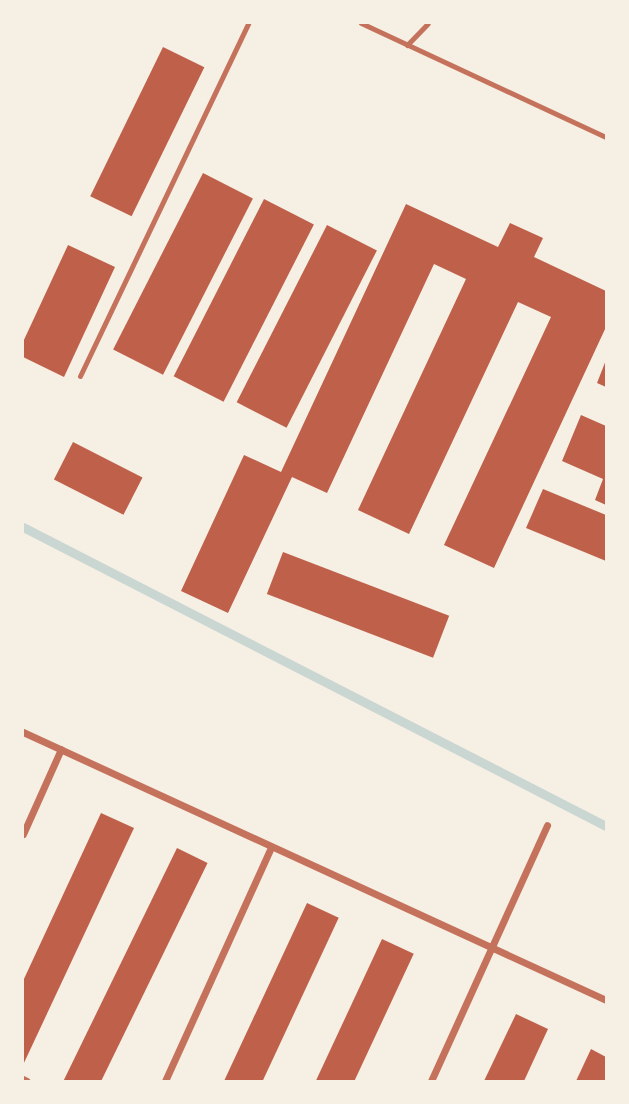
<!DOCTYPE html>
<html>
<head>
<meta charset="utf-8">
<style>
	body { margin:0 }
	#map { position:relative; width:629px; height:1104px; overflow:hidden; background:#f6efe4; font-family:"Roboto Serif",serif }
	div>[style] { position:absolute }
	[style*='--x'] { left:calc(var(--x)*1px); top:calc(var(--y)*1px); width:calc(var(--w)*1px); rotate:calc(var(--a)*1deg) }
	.stream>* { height:9px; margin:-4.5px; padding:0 4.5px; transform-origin:4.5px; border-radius:4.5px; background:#c9d6d2 }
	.building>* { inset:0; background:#bf614a; transform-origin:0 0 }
	.service>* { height:5px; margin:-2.5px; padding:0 2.5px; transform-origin:2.5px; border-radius:2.5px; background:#c5725c }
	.minor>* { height:7px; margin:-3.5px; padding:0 3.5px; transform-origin:3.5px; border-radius:3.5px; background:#c5725c }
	span { translate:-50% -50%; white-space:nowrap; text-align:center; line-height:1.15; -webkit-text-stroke:6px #f6efe4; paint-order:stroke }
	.frame { position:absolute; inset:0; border:24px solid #f6efe4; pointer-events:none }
</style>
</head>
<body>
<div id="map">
	<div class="stream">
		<div style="--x:23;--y:527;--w:655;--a:27.15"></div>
	</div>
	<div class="building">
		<div style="left:163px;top:47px;width:46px;height:166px;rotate:26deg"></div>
		<div style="left:203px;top:173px;width:56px;height:198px;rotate:27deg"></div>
		<div style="left:264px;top:199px;width:56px;height:199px;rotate:27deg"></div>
		<div style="clip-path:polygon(406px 204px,498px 247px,510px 223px,543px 238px,534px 257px,606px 291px,606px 327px,494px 568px,444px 545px,551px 317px,518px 302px,409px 534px,358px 510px,466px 279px,434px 264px,327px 493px,292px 477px,228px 613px,181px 591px,244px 455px,281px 472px)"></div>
		<div style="left:327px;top:225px;width:56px;height:199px;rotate:27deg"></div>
		<div style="clip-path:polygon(68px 245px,115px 267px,64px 377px,23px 357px,23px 342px)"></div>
		<div style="clip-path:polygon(606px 360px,606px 387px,597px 383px)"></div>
		<div style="clip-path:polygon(581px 415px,606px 426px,606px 505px,595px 500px,603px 479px,562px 461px)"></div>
		<div style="left:73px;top:442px;width:78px;height:42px;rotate:27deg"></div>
		<div style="clip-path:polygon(543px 489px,606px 515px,606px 561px,526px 528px)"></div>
		<div style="left:283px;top:552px;width:178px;height:45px;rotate:21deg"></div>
		<div style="clip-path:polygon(101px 813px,134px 828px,23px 1065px,23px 981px)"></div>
		<div style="left:177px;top:848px;width:34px;height:258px;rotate:26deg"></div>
		<div style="left:307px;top:903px;width:35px;height:196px;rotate:25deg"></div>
		<div style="left:382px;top:939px;width:35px;height:157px;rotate:25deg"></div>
		<div style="clip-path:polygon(516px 1014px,548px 1029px,524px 1081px,484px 1081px)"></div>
		<div style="clip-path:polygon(591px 1049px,606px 1057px,606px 1081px,576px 1081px)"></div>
	</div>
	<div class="service">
		<div style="--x:361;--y:23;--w:270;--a:25"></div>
		<div style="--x:407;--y:45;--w:30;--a:-46"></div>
		<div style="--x:80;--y:376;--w:391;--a:-64.5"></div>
	</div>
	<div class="minor">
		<div style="--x:23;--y:732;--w:642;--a:24.69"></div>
		<div style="--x:23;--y:834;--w:93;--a:-65.9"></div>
		<div style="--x:23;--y:1079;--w:4;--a:27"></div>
		<div style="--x:165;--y:1081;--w:257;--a:-65.6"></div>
		<div style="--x:431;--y:1081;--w:281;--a:-65.6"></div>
	</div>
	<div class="frame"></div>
</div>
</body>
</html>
